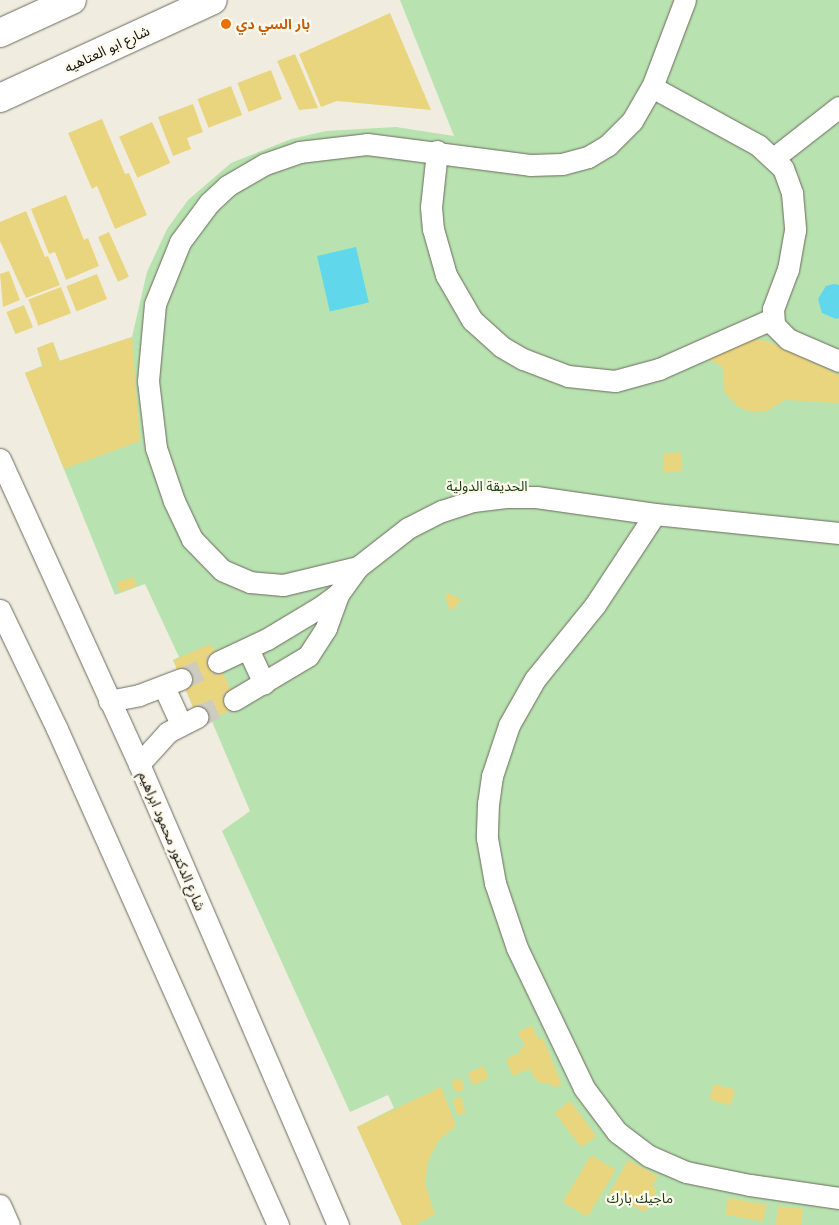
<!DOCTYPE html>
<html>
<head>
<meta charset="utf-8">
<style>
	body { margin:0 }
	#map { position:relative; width:839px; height:1225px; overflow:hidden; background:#f0ede0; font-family:"Noto Sans","Noto Sans Arabic",sans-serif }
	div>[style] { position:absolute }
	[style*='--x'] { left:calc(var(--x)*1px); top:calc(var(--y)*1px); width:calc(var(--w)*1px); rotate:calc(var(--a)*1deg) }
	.green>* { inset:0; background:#b8e3b0 }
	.water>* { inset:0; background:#61d7ec; transform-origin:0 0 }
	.building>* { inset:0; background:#ead57f; transform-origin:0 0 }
	.minor-tunnel>* { height:21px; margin-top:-10.5px; transform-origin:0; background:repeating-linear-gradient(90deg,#ceccc0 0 21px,transparent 0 32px) }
	.roads { filter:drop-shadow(0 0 1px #6c6a5e) drop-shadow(0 0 1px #6c6a5e) }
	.minor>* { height:21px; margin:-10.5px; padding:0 10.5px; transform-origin:10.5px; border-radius:10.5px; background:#fff }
	.major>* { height:28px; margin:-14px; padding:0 14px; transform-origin:14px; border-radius:14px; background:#fff }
	.dots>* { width:14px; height:14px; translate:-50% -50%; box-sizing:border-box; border:2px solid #fdfaed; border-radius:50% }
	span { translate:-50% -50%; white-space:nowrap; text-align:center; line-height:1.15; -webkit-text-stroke:4.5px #fdfaed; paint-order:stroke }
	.food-label { font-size:14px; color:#c56008; font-weight:700 }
	.left { translate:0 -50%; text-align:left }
	.street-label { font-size:14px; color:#0f0e09 }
	.park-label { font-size:14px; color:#183e11 }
</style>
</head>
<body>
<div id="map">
	<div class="green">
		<div style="clip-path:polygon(400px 0,839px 0,839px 1225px,402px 1225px,357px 1127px,394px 1108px,388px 1095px,350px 1112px,222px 831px,250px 811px,211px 719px,200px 724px,173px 660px,179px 657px,145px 584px,115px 595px,25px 373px,42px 366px,37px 348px,53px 342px,60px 361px,132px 337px,147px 272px,167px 229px,188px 200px,231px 163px,291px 139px,326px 131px,396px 127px,454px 136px)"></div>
	</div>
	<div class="water">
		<div style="left:356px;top:247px;width:57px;height:40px;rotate:77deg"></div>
		<div style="clip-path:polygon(834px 284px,839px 285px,839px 318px,836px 319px,822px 313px,818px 299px,826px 286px)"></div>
	</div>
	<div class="building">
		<div style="clip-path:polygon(390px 13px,431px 110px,337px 101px,321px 107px,299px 54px)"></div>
		<div style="clip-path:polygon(295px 54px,318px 108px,299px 110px,277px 61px)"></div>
		<div style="left:271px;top:70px;width:31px;height:36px;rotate:69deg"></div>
		<div style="left:231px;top:86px;width:31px;height:36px;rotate:69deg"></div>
		<div style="clip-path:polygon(193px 104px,203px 132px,187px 138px,191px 149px,173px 156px,158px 117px)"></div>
		<div style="clip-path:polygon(102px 119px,125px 174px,129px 173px,147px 215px,115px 229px,97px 186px,92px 189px,68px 133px)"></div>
		<div style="left:152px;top:122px;width:45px;height:36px;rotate:66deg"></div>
		<div style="clip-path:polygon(66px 195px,84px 240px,88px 238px,99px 266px,66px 280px,55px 252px,49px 254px,31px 209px)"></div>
		<div style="clip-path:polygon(26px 211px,45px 257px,48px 256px,60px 285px,26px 298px,0 241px,0 222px)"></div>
		<div style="left:109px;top:232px;width:49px;height:12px;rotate:66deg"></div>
		<div style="clip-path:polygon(9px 271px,20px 300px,3px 307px,0 274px)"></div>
		<div style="left:97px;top:274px;width:27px;height:33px;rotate:68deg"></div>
		<div style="left:61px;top:287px;width:28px;height:35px;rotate:69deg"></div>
		<div style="left:24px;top:305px;width:24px;height:19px;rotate:68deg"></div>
		<div style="clip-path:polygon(132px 337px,140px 441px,64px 469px,25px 373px,43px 366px,37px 348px,53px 342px,59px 361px)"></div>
		<div style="clip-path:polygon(752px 339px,767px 341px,839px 375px,839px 403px,785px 400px,767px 411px,753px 412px,740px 408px,724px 392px,723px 367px,709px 359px)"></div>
		<div style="clip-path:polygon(681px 452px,682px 471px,663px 473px,663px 454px)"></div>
		<div style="left:134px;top:577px;width:10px;height:18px;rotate:73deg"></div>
		<div style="clip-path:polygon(448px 593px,461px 599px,454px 609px,450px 610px,445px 597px)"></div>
		<div style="left:211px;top:644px;width:69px;height:41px;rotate:67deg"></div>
		<div style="clip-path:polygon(532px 1025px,539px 1040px,543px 1038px,562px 1085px,553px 1087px,550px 1083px,543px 1084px,535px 1079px,530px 1069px,512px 1076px,506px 1059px,521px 1052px,520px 1049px,525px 1046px,518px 1032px)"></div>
		<div style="left:483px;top:1066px;width:13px;height:17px;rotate:63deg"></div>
		<div style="left:460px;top:1078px;width:12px;height:10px;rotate:66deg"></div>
		<div style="left:714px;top:1084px;width:22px;height:16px;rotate:16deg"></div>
		<div style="clip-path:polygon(441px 1087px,456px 1126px,439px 1140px,428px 1161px,425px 1184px,435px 1214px,416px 1225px,402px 1225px,357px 1127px)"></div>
		<div style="left:461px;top:1097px;width:16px;height:9px;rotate:72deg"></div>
		<div style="left:570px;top:1101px;width:44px;height:19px;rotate:53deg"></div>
		<div style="left:591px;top:1155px;width:29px;height:55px;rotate:31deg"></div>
		<div style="clip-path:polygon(628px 1160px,658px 1176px,652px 1186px,657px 1189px,645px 1212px,609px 1194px)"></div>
		<div style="left:728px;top:1198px;width:39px;height:17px;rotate:10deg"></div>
		<div style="clip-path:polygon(778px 1206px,803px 1209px,801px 1225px,776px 1225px)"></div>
	</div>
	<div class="minor-tunnel">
		<div style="--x:181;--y:679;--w:41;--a:-24.7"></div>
		<div style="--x:197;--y:717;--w:41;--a:-24.7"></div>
	</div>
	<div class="roads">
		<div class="minor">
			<div style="--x:652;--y:87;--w:121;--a:28.7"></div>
			<div style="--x:758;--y:145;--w:34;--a:43"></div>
			<div style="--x:783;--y:168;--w:27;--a:70"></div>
			<div style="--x:792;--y:193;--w:37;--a:85"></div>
			<div style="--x:795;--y:230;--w:40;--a:100"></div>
			<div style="--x:788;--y:269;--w:43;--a:110.6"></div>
			<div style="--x:773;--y:309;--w:16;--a:86"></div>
			<div style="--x:774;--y:325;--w:20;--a:45"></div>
			<div style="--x:788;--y:339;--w:56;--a:23.3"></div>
			<div style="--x:437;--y:151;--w:56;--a:96.1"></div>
			<div style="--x:431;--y:207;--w:22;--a:85"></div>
			<div style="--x:433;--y:229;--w:48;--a:74.2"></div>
			<div style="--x:446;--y:275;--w:52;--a:60"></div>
			<div style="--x:472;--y:320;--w:40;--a:42"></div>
			<div style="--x:502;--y:347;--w:24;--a:30"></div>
			<div style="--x:523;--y:359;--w:48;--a:20.7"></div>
			<div style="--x:568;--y:376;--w:47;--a:6.1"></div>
			<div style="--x:615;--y:381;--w:46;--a:-15.3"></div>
			<div style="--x:659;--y:369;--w:124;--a:-23.9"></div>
			<div style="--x:775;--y:157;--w:81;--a:-38"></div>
			<div style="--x:0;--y:459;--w:335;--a:65.5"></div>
			<div style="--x:139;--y:764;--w:502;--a:66.65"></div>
			<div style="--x:655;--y:514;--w:109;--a:123.4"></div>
			<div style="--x:595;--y:605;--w:95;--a:129"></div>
			<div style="--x:535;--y:679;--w:53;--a:119.5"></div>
			<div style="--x:509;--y:725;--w:54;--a:108.4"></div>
			<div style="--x:492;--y:776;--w:27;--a:98"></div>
			<div style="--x:488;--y:803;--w:35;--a:92"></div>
			<div style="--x:487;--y:838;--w:46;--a:79.9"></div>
			<div style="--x:495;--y:883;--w:69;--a:71.3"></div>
			<div style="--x:517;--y:948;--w:155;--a:64.4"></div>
			<div style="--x:584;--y:1088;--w:55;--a:53.1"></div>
			<div style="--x:617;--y:1132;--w:40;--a:37"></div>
			<div style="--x:649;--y:1156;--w:40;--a:23.4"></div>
			<div style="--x:686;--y:1172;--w:65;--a:11.5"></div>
			<div style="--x:750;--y:1185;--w:90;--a:8.3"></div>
			<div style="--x:358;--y:567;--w:77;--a:166.5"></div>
			<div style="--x:283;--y:585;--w:33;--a:-175"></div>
			<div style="--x:250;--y:582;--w:30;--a:-157"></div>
			<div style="--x:222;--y:570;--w:43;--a:-134.1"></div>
			<div style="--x:192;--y:539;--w:42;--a:-115.3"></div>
			<div style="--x:174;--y:501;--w:56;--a:-108.8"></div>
			<div style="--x:156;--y:448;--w:67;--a:-96.8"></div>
			<div style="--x:148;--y:381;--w:77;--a:-84.8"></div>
			<div style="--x:155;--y:304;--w:67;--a:-68"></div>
			<div style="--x:180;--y:242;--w:49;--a:-53.4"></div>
			<div style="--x:209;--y:203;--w:25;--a:-43"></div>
			<div style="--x:227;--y:186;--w:44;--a:-30.1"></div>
			<div style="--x:265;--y:164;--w:36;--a:-19"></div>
			<div style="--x:299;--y:152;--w:68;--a:-6.7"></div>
			<div style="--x:367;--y:144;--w:164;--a:7.3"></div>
			<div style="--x:530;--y:165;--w:32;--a:-2"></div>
			<div style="--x:562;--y:164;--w:27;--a:-15"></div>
			<div style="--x:588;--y:157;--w:23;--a:-31"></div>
			<div style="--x:608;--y:145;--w:34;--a:-45"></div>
			<div style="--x:632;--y:121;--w:39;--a:-60"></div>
			<div style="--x:652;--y:87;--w:93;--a:-69.2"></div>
			<div style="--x:0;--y:610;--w:132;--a:64.4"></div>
			<div style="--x:57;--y:729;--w:543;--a:65.98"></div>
			<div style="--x:248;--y:649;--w:38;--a:65"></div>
			<div style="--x:218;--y:662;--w:54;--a:-25.1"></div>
			<div style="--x:267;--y:639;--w:64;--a:-31"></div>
			<div style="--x:322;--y:606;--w:21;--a:-37"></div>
			<div style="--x:339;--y:593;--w:32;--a:-54"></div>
			<div style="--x:358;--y:567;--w:63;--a:-38"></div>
			<div style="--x:408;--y:528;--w:38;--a:-27"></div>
			<div style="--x:442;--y:511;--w:33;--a:-18"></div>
			<div style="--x:473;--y:501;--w:33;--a:-7"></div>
			<div style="--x:506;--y:497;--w:30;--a:0"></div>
			<div style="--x:536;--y:497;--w:120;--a:8.1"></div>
			<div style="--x:655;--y:514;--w:185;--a:5.9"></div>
			<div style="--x:164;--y:687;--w:41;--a:65.3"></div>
			<div style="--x:234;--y:700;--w:86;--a:-30.7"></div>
			<div style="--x:308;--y:656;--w:33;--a:-57"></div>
			<div style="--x:326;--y:628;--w:37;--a:-70"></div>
			<div style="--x:109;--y:701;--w:31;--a:-11"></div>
			<div style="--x:139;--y:695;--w:45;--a:-20.9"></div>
			<div style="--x:139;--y:764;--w:43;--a:-47.8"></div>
			<div style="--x:168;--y:732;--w:33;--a:-27"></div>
			<div style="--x:0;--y:1205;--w:22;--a:66"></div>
		</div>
		<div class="major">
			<div style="--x:0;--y:33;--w:79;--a:-24.6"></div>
			<div style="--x:0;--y:98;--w:234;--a:-24.7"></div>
		</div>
	</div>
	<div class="dots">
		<div style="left:226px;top:24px;background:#e8710a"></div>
	</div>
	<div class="food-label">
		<span class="left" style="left:236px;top:24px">بار السي دي</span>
	</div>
	<div class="street-label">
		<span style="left:107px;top:49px;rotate:-25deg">شارع ابو العتاهيه</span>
		<span style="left:172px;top:841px;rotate:67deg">شارع الدكتور محمود ابراهيم</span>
	</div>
	<div class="park-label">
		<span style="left:487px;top:486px">الحديقة الدولية</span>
		<span style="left:640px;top:1198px">ماجيك بارك</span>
	</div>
</div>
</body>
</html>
